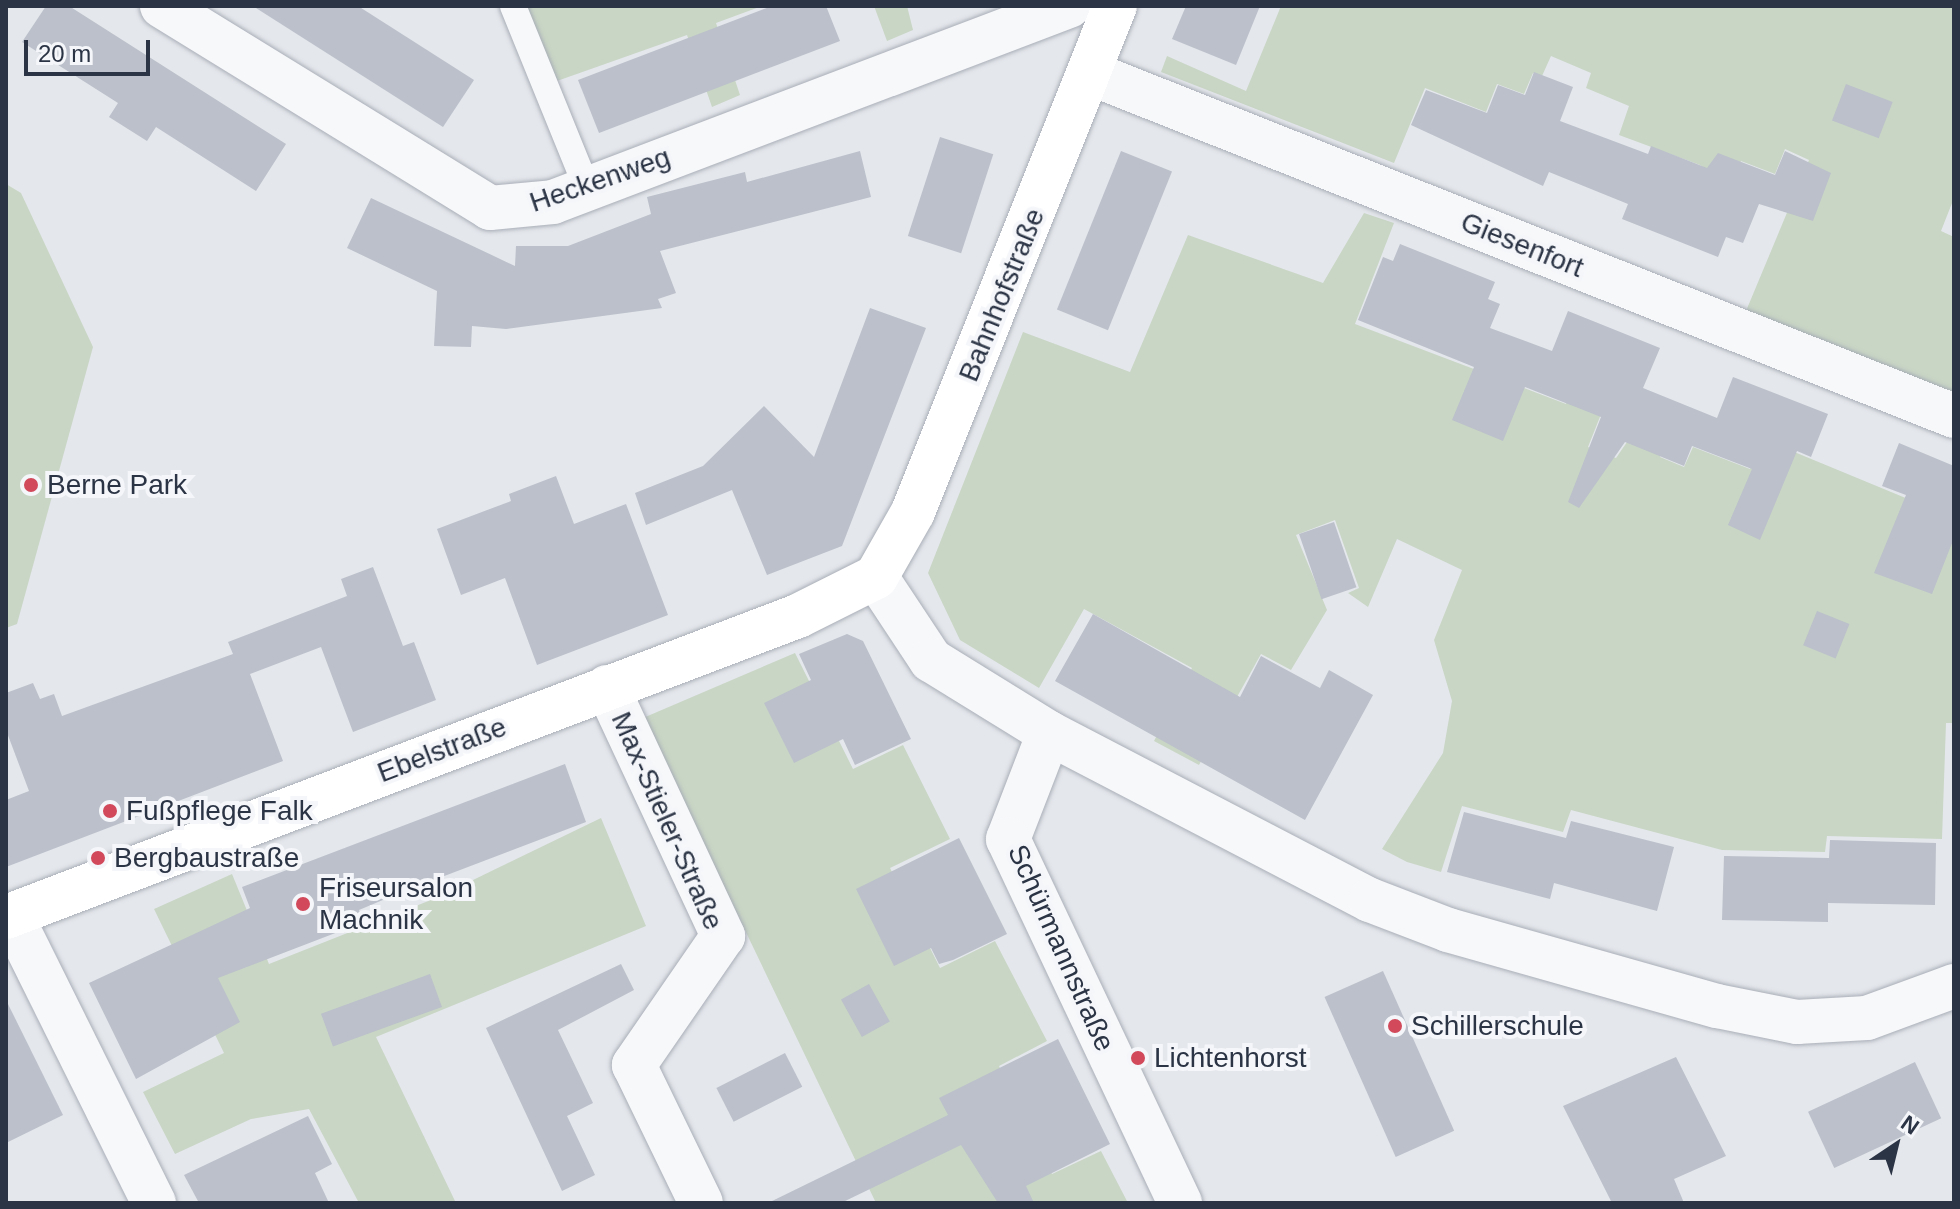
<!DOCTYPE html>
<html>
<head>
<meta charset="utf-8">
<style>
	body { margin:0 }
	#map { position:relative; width:1960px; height:1209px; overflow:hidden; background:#e4e7ec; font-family:Helvetica,sans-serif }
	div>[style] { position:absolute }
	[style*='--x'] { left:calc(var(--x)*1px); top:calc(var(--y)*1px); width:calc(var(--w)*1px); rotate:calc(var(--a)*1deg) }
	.green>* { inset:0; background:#c9d6c5 }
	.building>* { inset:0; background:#bbc0ca; transform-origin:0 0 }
	.roads { filter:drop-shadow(0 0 2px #a9aeb7) drop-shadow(0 0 2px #a9aeb7) }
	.lane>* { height:26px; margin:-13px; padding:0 13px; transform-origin:13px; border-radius:13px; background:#f7f8fa }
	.street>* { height:44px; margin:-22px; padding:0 22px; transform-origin:22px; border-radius:22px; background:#f7f8fa }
	.secondary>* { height:44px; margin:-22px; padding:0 22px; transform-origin:22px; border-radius:22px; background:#fff }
	.dots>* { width:22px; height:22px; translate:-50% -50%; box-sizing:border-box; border:4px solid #f4f6f9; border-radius:50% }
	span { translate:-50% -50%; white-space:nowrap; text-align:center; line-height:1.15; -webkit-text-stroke:8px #f4f6f9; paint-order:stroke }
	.street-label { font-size:28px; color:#2b3445 }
	.poi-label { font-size:28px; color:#2b3445 }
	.left { translate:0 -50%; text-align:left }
	.frame { position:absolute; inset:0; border:8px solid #2b3445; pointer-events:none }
	.north { position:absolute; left:1856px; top:1105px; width:80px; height:80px; -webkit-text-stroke:6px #f4f6f9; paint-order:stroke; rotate:35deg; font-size:22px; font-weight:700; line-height:32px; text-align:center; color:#2b3445 }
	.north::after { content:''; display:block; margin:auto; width:28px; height:36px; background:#2b3445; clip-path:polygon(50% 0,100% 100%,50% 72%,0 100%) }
	.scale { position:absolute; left:24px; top:40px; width:126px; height:36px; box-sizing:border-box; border:4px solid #2b3445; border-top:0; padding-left:10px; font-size:24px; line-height:28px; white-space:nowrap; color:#2b3445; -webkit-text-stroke:6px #f4f6f9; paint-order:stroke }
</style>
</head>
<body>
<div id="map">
	<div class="green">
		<div style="clip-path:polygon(522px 6px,762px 6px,716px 23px,740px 95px,712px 107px,687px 35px,557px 81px)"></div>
		<div style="clip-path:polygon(874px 6px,907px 6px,913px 30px,887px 41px)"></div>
		<div style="clip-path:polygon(1281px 6px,1954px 6px,1954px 198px,1941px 231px,1954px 237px,1954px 395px,1746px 311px,1809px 160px,1785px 149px,1775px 174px,1741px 161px,1731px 187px,1700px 165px,1619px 135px,1629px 106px,1586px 88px,1591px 73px,1551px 56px,1542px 76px,1533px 73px,1524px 94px,1497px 84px,1486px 112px,1425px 88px,1394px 163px,1161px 72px,1167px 56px,1246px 91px)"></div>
		<div style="clip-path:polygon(6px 184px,21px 193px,93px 347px,17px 624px,6px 628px)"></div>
		<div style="clip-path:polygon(1364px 213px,1394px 223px,1355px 324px,1566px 404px,1582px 365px,1615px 379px,1588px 447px,1616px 458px,1634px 432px,1665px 444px,1660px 457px,1684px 467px,1693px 447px,1750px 469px,1763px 439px,1954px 518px,1954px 723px,1946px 723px,1942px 839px,1827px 836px,1825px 852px,1722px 850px,1571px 810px,1563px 832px,1462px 806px,1441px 872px,1407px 862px,1382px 849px,1443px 753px,1452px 701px,1434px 640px,1462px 570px,1397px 539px,1368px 607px,1348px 593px,1359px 588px,1335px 520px,1296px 535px,1327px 610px,1291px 670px,1261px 654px,1199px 765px,1154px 741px,1192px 668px,1084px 609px,1039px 688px,960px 640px,928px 573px,1023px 332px,1130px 372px,1188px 235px,1323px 283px)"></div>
		<div style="clip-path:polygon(795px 653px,853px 769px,903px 745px,950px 839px,890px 868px,940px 968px,995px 941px,1047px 1041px,999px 1066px,1052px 1174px,1101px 1151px,1128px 1203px,876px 1203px,643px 718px)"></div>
		<div style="clip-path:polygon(601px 818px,646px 926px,376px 1037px,456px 1203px,359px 1203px,309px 1109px,251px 1119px,175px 1154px,143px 1092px,224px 1053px,154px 909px,232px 874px,269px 964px,436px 898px)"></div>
	</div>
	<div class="building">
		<div style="clip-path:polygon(46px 6px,69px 6px,286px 144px,256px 191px,156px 127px,147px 141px,109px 117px,118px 103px,22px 42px)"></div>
		<div style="clip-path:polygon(253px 6px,358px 6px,474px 80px,443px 127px)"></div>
		<div style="clip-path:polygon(772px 6px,826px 6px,840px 41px,599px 133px,578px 80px)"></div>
		<div style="clip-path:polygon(1186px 6px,1260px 6px,1236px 65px,1172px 39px)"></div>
		<div style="clip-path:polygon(1534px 72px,1573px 87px,1560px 121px,1648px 154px,1651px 146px,1707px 168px,1718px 153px,1775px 175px,1785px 151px,1831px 173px,1813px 221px,1759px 204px,1743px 243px,1726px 237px,1718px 257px,1622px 219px,1628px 204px,1549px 172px,1543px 186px,1411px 125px,1426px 90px,1487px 113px,1498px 85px,1525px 95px)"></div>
		<div style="left:1846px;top:84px;width:50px;height:39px;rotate:21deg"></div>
		<div style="left:940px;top:137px;width:56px;height:104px;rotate:18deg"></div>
		<div style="clip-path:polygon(860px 151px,871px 197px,660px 251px,676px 293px,658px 299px,662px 308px,506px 329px,472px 326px,471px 347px,434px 346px,437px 291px,347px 248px,371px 198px,515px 266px,516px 246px,568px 246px,651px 214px,647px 197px,745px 172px,747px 182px)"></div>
		<div style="left:1121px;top:151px;width:55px;height:171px;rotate:22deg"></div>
		<div style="clip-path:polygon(1400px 244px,1495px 282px,1488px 299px,1500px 304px,1490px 328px,1552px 351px,1568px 311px,1660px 348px,1643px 388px,1717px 418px,1733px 377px,1828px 414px,1811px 457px,1797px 451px,1760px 540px,1728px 525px,1752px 469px,1692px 446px,1684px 466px,1625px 442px,1579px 508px,1568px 502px,1601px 417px,1525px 387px,1503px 441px,1452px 420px,1474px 367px,1358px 320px,1383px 257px,1393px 261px)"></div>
		<div style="clip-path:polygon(870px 308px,926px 328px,842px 546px,767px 575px,732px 490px,646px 525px,635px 493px,703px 466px,764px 406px,814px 457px)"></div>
		<div style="clip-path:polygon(1899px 443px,1954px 466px,1954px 538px,1932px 594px,1874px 573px,1906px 495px,1882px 486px)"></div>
		<div style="clip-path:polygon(556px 476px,574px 524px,626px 504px,668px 615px,537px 665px,505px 578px,461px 595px,437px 529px,511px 501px,509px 494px)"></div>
		<div style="left:1334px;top:522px;width:69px;height:37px;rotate:71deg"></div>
		<div style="clip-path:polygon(373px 567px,403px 646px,414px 642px,436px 700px,353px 732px,321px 647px,250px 674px,283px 761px,6px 867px,6px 800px,29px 791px,6px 730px,6px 693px,33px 683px,40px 699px,54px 694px,62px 716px,233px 654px,228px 642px,347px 596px,341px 579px)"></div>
		<div style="left:1817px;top:611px;width:35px;height:37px;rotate:22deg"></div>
		<div style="clip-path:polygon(1093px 614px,1240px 697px,1261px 656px,1320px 688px,1329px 670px,1373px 695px,1305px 820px,1055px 681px)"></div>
		<div style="clip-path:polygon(847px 634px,863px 641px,911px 739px,855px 765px,843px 739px,794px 763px,764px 703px,811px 680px,799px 654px)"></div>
		<div style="clip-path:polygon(565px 764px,586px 822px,397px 894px,359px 910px,364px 922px,218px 978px,240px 1022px,136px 1079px,89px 983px,250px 908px,242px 887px)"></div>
		<div style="clip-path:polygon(1464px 812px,1566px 838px,1571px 821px,1674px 847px,1657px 911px,1554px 883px,1550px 899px,1447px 872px)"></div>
		<div style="clip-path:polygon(959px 838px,1007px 934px,953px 960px,939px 964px,931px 948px,894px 966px,856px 889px)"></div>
		<div style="clip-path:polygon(1830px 840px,1936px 843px,1935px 905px,1828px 903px,1828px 922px,1722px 920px,1724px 856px,1829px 858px)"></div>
		<div style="clip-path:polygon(621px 964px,634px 990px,558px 1030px,593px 1103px,567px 1116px,595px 1175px,562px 1191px,486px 1028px)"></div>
		<div style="left:1383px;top:971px;width:175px;height:64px;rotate:66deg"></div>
		<div style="left:430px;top:974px;width:35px;height:116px;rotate:70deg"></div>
		<div style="left:869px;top:984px;width:43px;height:32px;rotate:61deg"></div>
		<div style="clip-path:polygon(6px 1000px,63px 1115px,6px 1143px)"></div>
		<div style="clip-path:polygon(1058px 1039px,1110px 1144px,1026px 1186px,1034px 1203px,998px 1203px,961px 1145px,841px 1203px,768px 1203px,948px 1115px,939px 1098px)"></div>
		<div style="left:785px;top:1053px;width:38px;height:77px;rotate:63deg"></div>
		<div style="clip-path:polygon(1676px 1057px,1726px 1156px,1674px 1179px,1684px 1203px,1612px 1203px,1563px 1106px)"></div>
		<div style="left:1915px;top:1062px;width:62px;height:118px;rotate:65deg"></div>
		<div style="clip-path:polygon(308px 1116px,332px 1164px,315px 1173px,329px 1203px,199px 1203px,184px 1175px)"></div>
	</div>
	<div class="roads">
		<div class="lane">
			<div style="--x:513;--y:6;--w:196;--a:67.9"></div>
		</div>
		<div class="street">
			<div style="--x:162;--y:6;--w:385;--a:31.6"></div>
			<div style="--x:490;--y:208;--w:63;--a:-5.4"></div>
			<div style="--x:553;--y:202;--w:552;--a:-20.8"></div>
			<div style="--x:1090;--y:73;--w:930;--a:21.65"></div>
			<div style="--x:876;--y:577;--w:100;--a:56.5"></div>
			<div style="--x:931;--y:660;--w:139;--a:31.7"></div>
			<div style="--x:1049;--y:733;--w:362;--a:27.5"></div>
			<div style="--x:1370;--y:900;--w:84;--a:21"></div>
			<div style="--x:1448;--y:930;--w:280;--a:15.8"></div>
			<div style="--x:1717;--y:1006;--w:82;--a:11.3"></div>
			<div style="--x:1797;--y:1022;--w:70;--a:-3.3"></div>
			<div style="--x:1867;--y:1018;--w:93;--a:-20.2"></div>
			<div style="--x:607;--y:687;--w:275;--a:65"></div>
			<div style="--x:723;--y:936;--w:157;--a:124.6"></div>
			<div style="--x:634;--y:1065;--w:153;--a:64.1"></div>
			<div style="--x:1049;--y:733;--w:114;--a:111.1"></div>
			<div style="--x:1008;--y:839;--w:403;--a:64.7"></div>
			<div style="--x:11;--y:915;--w:322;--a:63.6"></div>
		</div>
		<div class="secondary">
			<div style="--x:6;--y:917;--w:847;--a:-20.81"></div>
			<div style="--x:798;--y:616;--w:87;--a:-26.6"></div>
			<div style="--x:876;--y:577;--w:75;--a:-60.4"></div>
			<div style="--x:913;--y:512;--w:545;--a:-68.24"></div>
		</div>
	</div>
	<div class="dots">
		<div style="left:31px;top:485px;background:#d1495b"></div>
		<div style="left:110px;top:811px;background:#d1495b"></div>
		<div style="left:98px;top:858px;background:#d1495b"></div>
		<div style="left:303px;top:904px;background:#d1495b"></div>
		<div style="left:1395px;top:1026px;background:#d1495b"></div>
		<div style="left:1138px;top:1058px;background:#d1495b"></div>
	</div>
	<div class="street-label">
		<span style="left:600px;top:180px;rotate:-19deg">Heckenweg</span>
		<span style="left:1522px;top:245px;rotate:22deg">Giesenfort</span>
		<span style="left:1002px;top:295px;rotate:-68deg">Bahnhofstraße</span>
		<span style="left:442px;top:750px;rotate:-21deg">Ebelstraße</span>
		<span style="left:667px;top:821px;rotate:66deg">Max-Stieler-Straße</span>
		<span style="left:1061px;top:948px;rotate:66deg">Schürmannstraße</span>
	</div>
	<div class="poi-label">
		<span class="left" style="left:47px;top:485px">Berne Park</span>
		<span class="left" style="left:126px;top:811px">Fußpflege Falk</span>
		<span class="left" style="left:114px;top:858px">Bergbaustraße</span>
		<span class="left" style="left:319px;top:904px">Friseursalon<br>Machnik</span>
		<span class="left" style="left:1411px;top:1026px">Schillerschule</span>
		<span class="left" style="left:1154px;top:1058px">Lichtenhorst</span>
	</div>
	<div class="frame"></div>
	<div class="north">N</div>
	<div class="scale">20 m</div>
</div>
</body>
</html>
